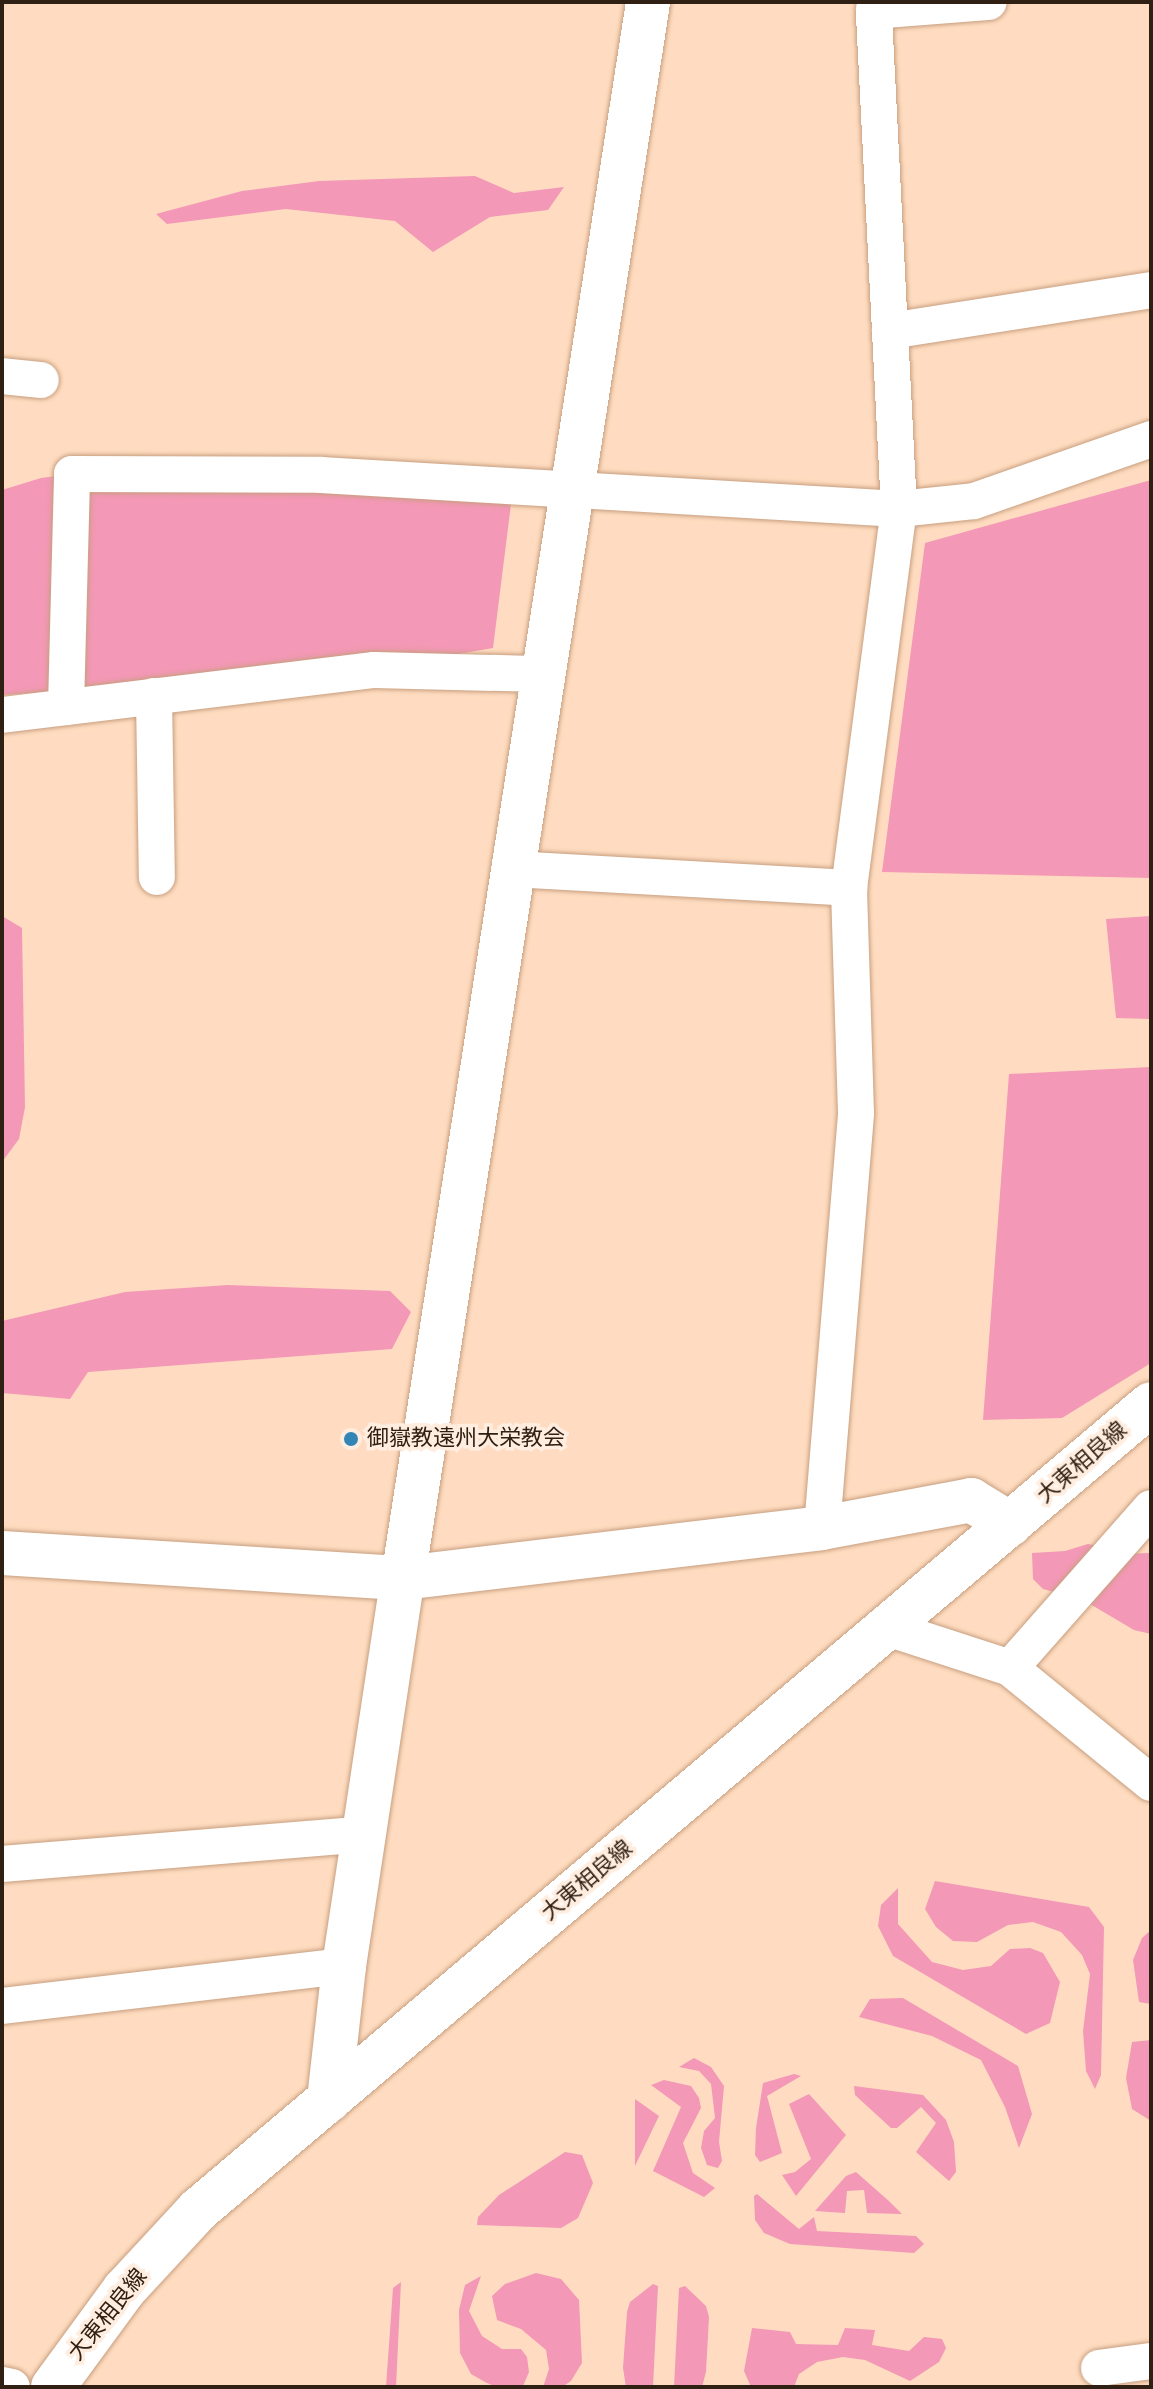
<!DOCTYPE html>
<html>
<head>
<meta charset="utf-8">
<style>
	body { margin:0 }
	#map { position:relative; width:1153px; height:2389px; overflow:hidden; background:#ffdcc1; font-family:"Varela Round","Noto Sans JP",sans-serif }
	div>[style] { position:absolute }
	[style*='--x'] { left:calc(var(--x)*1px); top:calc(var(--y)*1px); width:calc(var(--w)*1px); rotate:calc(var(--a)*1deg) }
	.green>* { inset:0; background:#f398b6 }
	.roads { filter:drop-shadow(0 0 2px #c89f7f) drop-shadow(0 0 2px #c89f7f) }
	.minor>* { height:36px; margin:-18px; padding:0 18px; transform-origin:18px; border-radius:18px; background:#fff }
	.tertiary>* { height:44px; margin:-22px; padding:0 22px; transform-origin:22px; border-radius:22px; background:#fff }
	.secondary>* { height:44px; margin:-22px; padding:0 22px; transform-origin:22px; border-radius:22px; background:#fff }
	.dots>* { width:22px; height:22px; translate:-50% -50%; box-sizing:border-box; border:4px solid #ffeddf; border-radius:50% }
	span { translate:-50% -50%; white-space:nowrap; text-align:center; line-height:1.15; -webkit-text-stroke:7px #ffeddf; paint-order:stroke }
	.poi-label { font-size:22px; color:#302014 }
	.left { translate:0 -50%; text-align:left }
	.street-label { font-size:22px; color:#302014 }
	.frame { position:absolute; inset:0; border:4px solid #302014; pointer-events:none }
</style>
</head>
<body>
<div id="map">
	<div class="green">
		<div style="clip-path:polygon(475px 176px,514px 193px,564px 187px,548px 210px,490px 217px,433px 252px,395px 221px,286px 209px,167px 224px,156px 214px,242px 191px,319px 181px)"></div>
		<div style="clip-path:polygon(72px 474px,513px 488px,493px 648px,361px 671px,2px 695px,2px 490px,41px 478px)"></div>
		<div style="clip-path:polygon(1151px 480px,1151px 878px,882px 872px,925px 543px)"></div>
		<div style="clip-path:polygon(2px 916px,22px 928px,25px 1107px,19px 1139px,2px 1162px)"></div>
		<div style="clip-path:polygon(1151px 916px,1151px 1019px,1116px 1018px,1106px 919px)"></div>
		<div style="clip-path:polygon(1151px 1067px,1151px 1363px,1062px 1418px,983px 1420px,1009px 1074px)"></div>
		<div style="clip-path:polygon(228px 1285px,390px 1291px,411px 1312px,392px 1349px,88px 1372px,70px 1399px,2px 1393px,2px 1321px,125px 1292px)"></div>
		<div style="clip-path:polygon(1088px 1544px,1105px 1547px,1070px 1596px,1043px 1589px,1033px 1579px,1032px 1553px,1065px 1551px)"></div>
		<div style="clip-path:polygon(1151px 1553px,1151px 1634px,1134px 1630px,1090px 1604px,1117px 1554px)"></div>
		<div style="clip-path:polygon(935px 1881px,1089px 1907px,1104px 1927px,1101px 2075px,1095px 2089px,1086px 2071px,1083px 2031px,1090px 1974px,1082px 1955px,1061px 1932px,1033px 1922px,1008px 1925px,977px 1942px,953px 1941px,936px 1927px,925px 1909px)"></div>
		<div style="clip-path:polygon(898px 1888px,898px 1924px,932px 1962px,963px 1970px,991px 1966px,1010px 1949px,1030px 1948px,1043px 1953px,1060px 1982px,1050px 2023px,1026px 2034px,893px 1956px,878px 1926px,881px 1905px)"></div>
		<div style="clip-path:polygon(1151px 1930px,1151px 2004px,1139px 2002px,1133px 1960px,1142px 1938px)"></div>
		<div style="clip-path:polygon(903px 1998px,1018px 2066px,1032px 2114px,1019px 2148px,1005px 2107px,981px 2060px,932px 2036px,859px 2017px,870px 1999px)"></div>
		<div style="clip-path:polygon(1151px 2040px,1151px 2121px,1132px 2109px,1126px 2078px,1132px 2042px)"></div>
		<div style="clip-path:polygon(694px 2058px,711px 2067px,724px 2086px,719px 2142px,722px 2161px,718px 2168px,707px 2165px,701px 2148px,704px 2131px,715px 2118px,711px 2084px,699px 2071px,679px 2067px)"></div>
		<div style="clip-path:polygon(794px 2074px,801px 2076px,767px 2096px,782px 2153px,760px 2162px,755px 2155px,756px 2128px,763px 2083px)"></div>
		<div style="clip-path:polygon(664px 2080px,691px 2086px,699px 2098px,701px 2108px,683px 2143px,693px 2173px,715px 2188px,704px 2197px,653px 2171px,681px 2107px,651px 2085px)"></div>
		<div style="clip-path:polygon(854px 2086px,923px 2095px,946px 2120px,954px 2142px,956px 2172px,949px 2181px,916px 2152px,936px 2123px,921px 2107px,897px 2128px,891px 2128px,855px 2095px)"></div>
		<div style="clip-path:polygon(809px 2094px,846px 2135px,796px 2196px,782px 2175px,795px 2172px,811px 2159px,789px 2104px)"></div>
		<div style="clip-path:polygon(635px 2099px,659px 2116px,635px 2166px)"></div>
		<div style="clip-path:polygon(565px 2152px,582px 2155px,593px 2183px,578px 2218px,561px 2228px,477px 2225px,478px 2217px,499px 2195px)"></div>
		<div style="clip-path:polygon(856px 2172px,890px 2202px,902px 2214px,867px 2213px,864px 2190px,847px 2191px,845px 2213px,815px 2211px,846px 2176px)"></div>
		<div style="clip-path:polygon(757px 2194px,799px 2229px,814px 2217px,817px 2231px,916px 2236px,924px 2244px,914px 2253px,790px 2244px,764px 2233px,755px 2220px,754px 2196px)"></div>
		<div style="clip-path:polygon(536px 2273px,561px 2279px,579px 2300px,582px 2363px,571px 2381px,562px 2387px,543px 2387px,549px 2369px,546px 2350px,521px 2329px,497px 2320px,492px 2296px,505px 2284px)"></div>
		<div style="clip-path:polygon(481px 2276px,469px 2311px,482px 2336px,502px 2349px,521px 2349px,527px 2357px,529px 2372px,523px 2386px,496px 2387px,485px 2382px,471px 2374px,460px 2353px,459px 2310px,465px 2285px)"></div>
		<div style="clip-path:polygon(401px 2282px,396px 2387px,386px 2387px,393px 2288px)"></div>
		<div style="clip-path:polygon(653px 2284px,658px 2286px,653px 2387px,626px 2387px,623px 2368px,627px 2312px,630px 2302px)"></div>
		<div style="clip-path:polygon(685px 2286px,706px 2306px,709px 2317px,706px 2372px,702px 2387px,674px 2387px,679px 2288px)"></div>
		<div style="clip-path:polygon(752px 2328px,790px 2332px,796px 2344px,838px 2345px,845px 2328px,875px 2330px,872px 2345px,909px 2351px,924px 2337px,942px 2339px,946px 2348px,939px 2362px,910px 2381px,865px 2360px,843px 2357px,817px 2362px,799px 2374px,794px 2387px,751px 2387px,744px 2371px)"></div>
	</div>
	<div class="roads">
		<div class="minor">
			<div style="--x:890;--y:331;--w:264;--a:-8.9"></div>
			<div style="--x:2;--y:376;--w:39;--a:6"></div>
			<div style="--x:154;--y:696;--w:181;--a:89.1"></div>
			<div style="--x:66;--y:707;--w:233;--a:-88.5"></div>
			<div style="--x:72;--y:474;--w:249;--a:0.2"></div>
			<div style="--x:321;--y:475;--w:579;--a:3.37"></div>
			<div style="--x:899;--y:509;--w:75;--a:-6.1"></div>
			<div style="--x:974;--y:501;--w:188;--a:-19.3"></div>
			<div style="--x:2;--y:715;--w:375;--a:-6.9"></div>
			<div style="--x:374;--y:670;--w:169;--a:1.4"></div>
			<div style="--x:512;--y:869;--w:338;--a:3.2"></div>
			<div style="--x:849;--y:888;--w:382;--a:-82.5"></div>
			<div style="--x:899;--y:509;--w:499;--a:-92.9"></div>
			<div style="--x:874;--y:11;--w:115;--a:-4.5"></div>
			<div style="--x:822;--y:1528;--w:416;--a:-85.3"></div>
			<div style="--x:856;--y:1113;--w:225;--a:-91.8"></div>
			<div style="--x:887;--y:1628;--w:129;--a:18"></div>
			<div style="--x:1010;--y:1668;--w:182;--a:39.2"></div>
			<div style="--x:1010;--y:1668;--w:213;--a:-48.6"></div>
			<div style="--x:2;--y:1864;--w:365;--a:-4.7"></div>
			<div style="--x:2;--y:2006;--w:344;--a:-6.7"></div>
			<div style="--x:1099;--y:2368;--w:52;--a:-7.7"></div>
			<div style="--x:2;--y:2385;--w:10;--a:11"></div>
		</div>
		<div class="tertiary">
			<div style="--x:2;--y:1553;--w:402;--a:3.6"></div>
			<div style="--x:403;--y:1578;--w:422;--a:-6.8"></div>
			<div style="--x:822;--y:1528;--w:152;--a:-10.6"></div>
			<div style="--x:971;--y:1500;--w:46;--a:31.6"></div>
			<div style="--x:329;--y:2100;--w:135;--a:-83.6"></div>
			<div style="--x:344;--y:1966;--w:392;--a:-81.4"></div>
			<div style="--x:403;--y:1578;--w:1595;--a:-81.16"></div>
		</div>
		<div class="secondary">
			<div style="--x:53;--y:2387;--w:120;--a:-53.8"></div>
			<div style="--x:124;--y:2290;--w:109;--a:-47.2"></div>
			<div style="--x:198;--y:2210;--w:1248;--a:-40.22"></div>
		</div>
	</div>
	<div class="dots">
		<div style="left:351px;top:1439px;background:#3385b6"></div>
	</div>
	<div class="poi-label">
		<span class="left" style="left:367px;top:1439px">御嶽教遠州大栄教会</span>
	</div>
	<div class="street-label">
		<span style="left:1082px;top:1463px;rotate:-41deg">大東相良線</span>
		<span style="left:587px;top:1881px;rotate:-40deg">大東相良線</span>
		<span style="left:108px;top:2315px;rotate:-51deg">大東相良線</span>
	</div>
	<div class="frame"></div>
</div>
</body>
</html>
